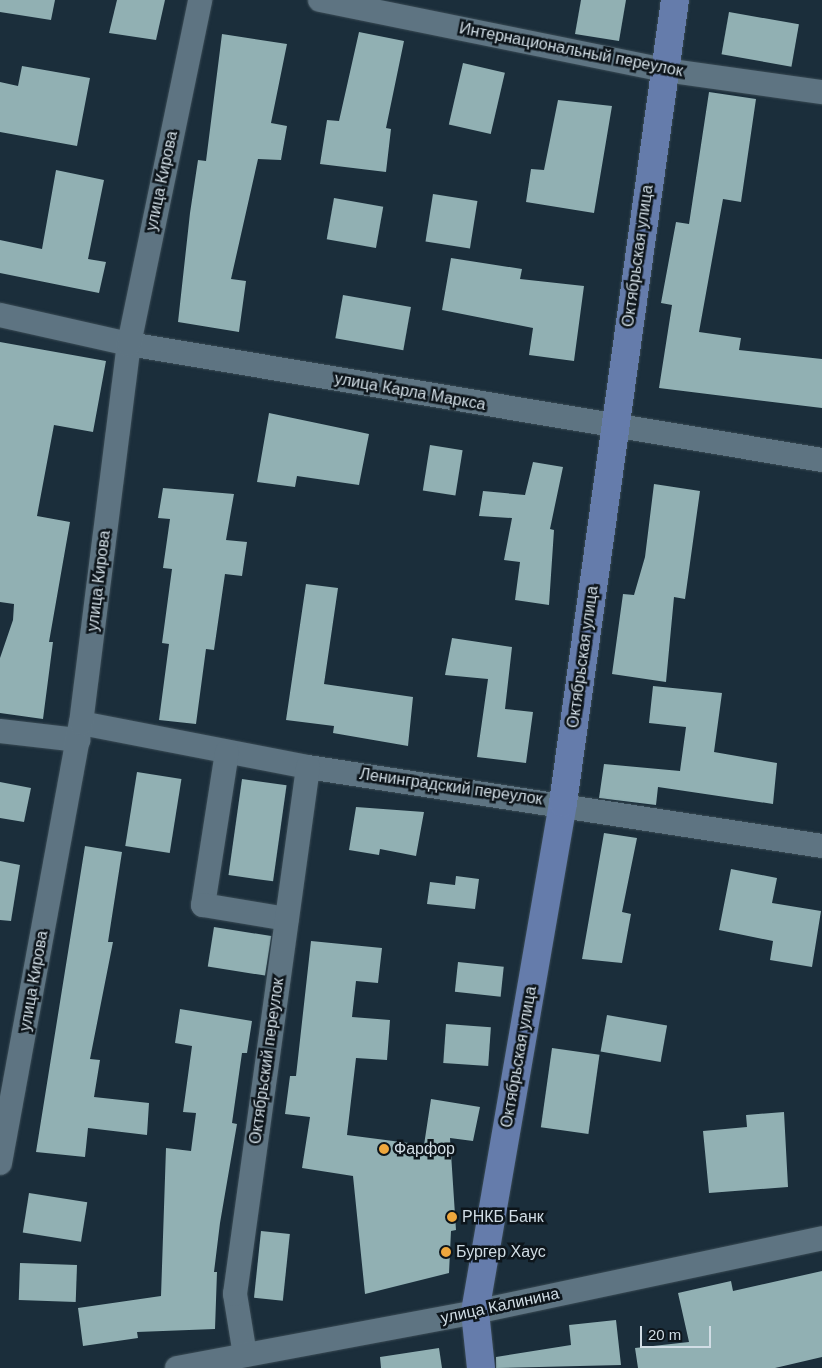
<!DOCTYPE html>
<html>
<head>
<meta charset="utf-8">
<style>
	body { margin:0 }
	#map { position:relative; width:822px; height:1368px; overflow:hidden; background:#1b2e3b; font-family:Helvetica,sans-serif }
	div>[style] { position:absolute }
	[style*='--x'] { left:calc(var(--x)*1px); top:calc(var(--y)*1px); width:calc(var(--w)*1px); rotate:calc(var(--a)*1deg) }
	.building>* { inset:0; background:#91b0b3; transform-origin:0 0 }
	.roads { filter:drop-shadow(0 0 1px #394a54) drop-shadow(0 0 1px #394a54) }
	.minor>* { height:24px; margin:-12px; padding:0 12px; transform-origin:12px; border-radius:12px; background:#5e7482 }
	.major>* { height:28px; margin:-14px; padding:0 14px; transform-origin:14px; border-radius:14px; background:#657cab }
	.dots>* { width:14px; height:14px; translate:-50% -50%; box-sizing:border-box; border:2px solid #0d151b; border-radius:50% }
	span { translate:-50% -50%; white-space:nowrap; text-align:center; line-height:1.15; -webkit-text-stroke:5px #0d151b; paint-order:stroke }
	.street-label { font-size:16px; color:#d1dde5 }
	.poi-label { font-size:16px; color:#d1dde5 }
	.left { translate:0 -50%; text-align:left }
	.scale { position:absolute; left:640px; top:1326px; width:71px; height:22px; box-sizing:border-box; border:2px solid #d1dde5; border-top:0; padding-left:6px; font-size:15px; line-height:18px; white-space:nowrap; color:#d1dde5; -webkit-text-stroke:4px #0d151b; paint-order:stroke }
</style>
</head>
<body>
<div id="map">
	<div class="building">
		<div style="clip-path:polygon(0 0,55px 0,51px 20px,0 12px)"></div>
		<div style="clip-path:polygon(117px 0,165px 0,156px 40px,109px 33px)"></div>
		<div style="clip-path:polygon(581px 0,626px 0,619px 41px,575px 34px)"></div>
		<div style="left:729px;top:12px;width:71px;height:43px;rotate:10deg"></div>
		<div style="clip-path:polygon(359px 32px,404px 41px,386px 128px,391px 129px,386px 172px,320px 164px,327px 120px,339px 121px)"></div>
		<div style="clip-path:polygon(222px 34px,287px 44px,271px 123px,287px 126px,281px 160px,258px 159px,231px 279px,246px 281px,239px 332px,178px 322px,190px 213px,198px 160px,206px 161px)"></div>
		<div style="left:463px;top:63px;width:43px;height:63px;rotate:13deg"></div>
		<div style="clip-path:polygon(22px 66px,90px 78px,77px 146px,0 132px,0 82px,18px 86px)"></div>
		<div style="clip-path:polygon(709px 92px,756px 99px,741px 202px,723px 199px,699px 332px,741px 338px,739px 350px,822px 359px,822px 408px,659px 388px,672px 305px,661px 303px,676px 222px,689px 224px)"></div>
		<div style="clip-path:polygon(558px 100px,612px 106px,594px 213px,526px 202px,531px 169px,544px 170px)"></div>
		<div style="clip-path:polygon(56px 170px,104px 180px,88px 259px,106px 262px,99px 293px,0 273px,0 240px,42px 249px)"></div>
		<div style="left:433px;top:194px;width:45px;height:48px;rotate:9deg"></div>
		<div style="left:334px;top:198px;width:50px;height:42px;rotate:10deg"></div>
		<div style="clip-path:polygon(451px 258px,522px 269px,520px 279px,584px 286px,574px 361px,529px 355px,533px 328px,442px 310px)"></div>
		<div style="left:343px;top:295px;width:69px;height:44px;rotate:10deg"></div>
		<div style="clip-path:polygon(0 342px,106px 361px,93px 432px,54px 425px,37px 516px,70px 522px,49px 642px,53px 642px,43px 719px,0 713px,0 658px,13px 620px,14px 604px,0 602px)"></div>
		<div style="clip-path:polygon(269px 413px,369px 434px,359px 485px,297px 476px,295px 487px,257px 482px)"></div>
		<div style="left:430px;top:445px;width:33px;height:46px;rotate:9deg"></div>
		<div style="clip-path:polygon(533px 462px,563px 467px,550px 529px,554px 530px,549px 605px,515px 600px,520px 562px,504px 560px,512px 518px,479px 516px,483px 491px,525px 495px)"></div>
		<div style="clip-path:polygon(654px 484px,700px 491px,685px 599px,674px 597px,666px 682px,612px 674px,623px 594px,634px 595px,645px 557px)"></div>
		<div style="clip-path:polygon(163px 488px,234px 494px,226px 540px,247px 542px,242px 576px,225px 574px,214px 650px,206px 649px,196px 724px,159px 720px,169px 644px,162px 643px,172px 569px,163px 568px,170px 519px,158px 518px)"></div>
		<div style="clip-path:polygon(306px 584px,338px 588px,324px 684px,413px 697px,408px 746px,333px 733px,334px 726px,286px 720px)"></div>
		<div style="clip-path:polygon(452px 638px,512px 647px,505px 709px,533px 712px,526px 763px,477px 757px,488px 679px,445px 675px)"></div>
		<div style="clip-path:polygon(653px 686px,722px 693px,714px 752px,777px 763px,773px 804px,658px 787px,656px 805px,599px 798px,604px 764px,680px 771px,686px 727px,649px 723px)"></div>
		<div style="left:137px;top:772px;width:45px;height:75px;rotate:9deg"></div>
		<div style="left:242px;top:779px;width:45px;height:97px;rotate:8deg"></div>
		<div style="clip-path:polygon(0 782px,31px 788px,24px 822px,0 818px)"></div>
		<div style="clip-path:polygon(356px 807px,424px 812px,416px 856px,380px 849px,379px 855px,349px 850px)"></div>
		<div style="clip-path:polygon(604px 833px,637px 838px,622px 912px,631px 914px,622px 963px,582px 959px)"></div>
		<div style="clip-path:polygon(85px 846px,122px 852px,108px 942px,113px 942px,90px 1059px,100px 1060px,94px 1097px,149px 1103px,147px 1135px,88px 1128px,85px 1157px,36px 1152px)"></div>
		<div style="clip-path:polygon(0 861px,20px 865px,11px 921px,0 920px)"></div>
		<div style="clip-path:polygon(731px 869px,777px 878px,772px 903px,821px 911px,812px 967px,770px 960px,773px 941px,719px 930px)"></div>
		<div style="clip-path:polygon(456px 876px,479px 879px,475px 909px,427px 904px,430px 882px,455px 885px)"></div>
		<div style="left:214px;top:927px;width:58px;height:40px;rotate:9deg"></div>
		<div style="clip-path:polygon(311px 941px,382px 948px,378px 983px,356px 981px,352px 1017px,390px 1020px,387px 1060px,356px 1058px,347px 1135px,424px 1145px,431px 1099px,480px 1107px,473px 1141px,450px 1138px,456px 1230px,451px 1231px,449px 1273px,365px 1294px,353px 1176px,302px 1168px,310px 1117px,285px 1114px,290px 1076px,296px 1076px)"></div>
		<div style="left:458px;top:962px;width:46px;height:30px;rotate:6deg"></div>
		<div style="clip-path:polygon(180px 1009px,252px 1021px,247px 1053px,242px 1053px,232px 1123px,237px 1124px,220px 1223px,214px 1272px,217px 1272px,215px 1329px,137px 1332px,138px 1338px,83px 1346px,78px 1308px,161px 1296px,166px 1148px,191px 1151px,196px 1113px,183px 1112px,192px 1046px,175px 1043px)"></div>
		<div style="left:607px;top:1015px;width:61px;height:37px;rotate:10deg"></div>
		<div style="left:446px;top:1024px;width:45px;height:39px;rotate:4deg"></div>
		<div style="left:552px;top:1048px;width:48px;height:80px;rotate:8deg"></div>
		<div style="clip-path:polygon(784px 1112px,788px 1187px,709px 1193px,703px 1131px,747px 1127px,746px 1115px)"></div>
		<div style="left:29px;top:1193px;width:59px;height:40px;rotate:9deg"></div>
		<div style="left:261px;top:1231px;width:29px;height:67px;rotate:6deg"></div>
		<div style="left:77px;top:1265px;width:37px;height:57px;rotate:92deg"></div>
		<div style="clip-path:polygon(822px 1271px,822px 1357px,775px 1368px,638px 1368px,635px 1348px,689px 1342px,678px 1293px,731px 1281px,733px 1291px)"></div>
		<div style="clip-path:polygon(616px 1320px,621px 1365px,496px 1368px,496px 1357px,571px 1345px,569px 1325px)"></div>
		<div style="clip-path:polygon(439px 1348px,442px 1368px,381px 1368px,380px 1357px)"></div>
	</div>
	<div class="roads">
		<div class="minor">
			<div style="--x:320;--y:0;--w:352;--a:11.5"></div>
			<div style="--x:665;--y:70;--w:159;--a:8"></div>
			<div style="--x:0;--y:315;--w:132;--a:12.7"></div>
			<div style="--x:129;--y:344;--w:703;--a:9.5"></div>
			<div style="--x:81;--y:723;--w:231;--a:11"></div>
			<div style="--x:308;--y:767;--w:520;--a:8.74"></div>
			<div style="--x:0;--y:731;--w:79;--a:6.6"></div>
			<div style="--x:227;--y:752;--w:155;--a:98.9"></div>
			<div style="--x:203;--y:905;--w:85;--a:9.5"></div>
			<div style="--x:0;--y:1163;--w:447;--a:-79.6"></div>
			<div style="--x:81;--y:723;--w:382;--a:-82.8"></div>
			<div style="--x:129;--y:344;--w:351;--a:-78.3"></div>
			<div style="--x:245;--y:1355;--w:62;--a:-99.3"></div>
			<div style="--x:235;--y:1294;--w:532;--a:-82.11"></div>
			<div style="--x:177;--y:1368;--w:303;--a:-10.6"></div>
			<div style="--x:475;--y:1312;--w:355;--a:-12"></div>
		</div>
		<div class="major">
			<div style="--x:481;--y:1368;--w:56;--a:-96.1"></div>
			<div style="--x:475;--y:1312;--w:517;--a:-80.19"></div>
			<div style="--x:563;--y:803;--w:811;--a:-82.06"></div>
		</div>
	</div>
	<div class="dots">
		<div style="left:384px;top:1149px;background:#eea73d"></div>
		<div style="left:452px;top:1217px;background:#eea73d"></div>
		<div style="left:446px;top:1252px;background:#eea73d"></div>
	</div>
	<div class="street-label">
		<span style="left:571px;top:50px;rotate:11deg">Интернациональный переулок</span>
		<span style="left:162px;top:181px;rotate:-78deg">улица Кирова</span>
		<span style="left:638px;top:256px;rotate:-82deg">Октябрьская улица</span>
		<span style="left:410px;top:392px;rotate:10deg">улица Карла Маркса</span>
		<span style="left:99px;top:581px;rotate:-83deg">улица Кирова</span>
		<span style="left:583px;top:657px;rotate:-82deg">Октябрьская улица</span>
		<span style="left:451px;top:787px;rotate:8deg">Ленинградский переулок</span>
		<span style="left:34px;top:981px;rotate:-80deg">улица Кирова</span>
		<span style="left:519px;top:1057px;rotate:-80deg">Октябрьская улица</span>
		<span style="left:267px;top:1061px;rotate:-82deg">Октябрьский переулок</span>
		<span style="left:500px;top:1306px;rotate:-12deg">улица Калинина</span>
	</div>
	<div class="poi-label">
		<span class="left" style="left:394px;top:1149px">Фарфор</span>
		<span class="left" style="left:462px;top:1217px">РНКБ Банк</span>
		<span class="left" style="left:456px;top:1252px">Бургер Хаус</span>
	</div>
	<div class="scale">20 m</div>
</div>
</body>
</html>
